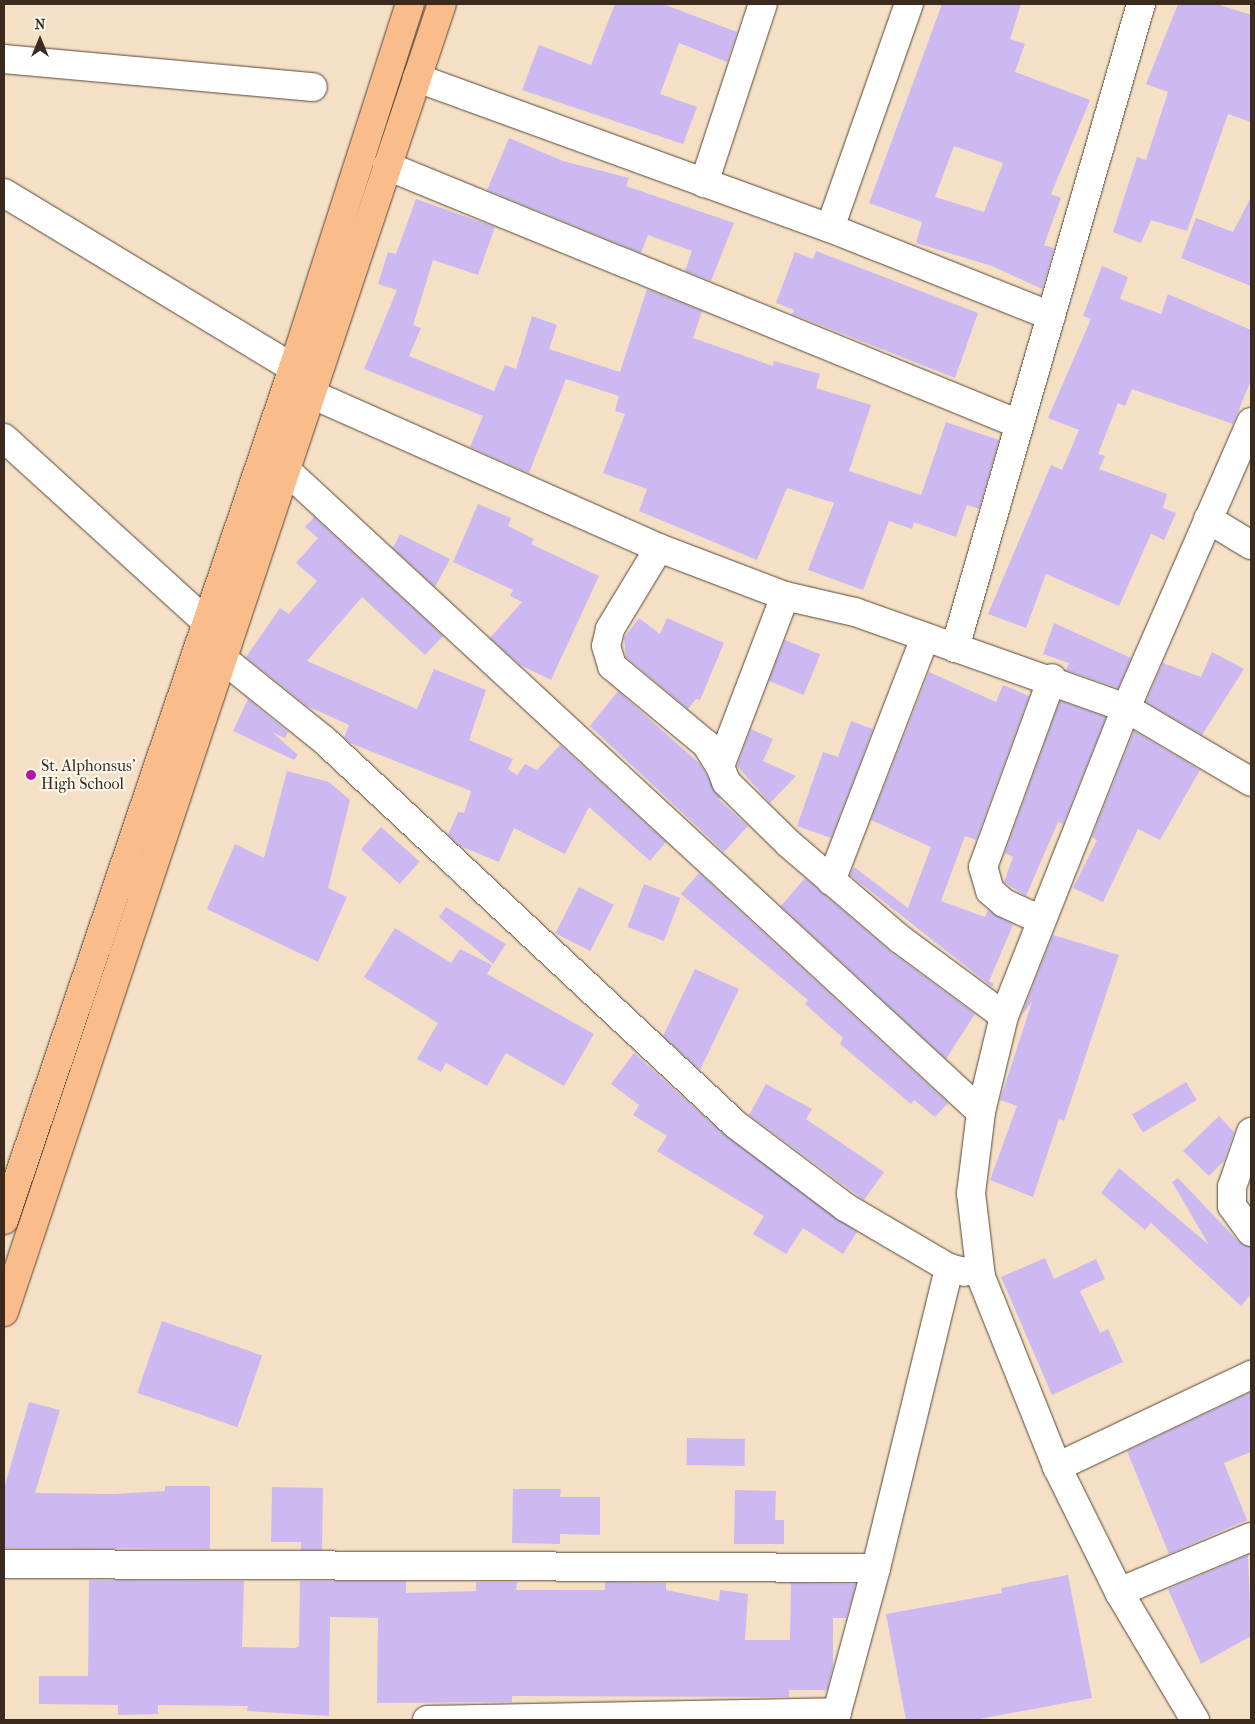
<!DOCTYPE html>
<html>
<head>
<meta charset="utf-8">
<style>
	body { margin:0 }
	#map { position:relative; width:1255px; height:1724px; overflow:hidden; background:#f5e0c5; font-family:"IM FELL French Canon",serif }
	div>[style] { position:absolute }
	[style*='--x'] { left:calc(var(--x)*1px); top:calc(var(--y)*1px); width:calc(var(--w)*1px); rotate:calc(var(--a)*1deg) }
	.building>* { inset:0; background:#ccb9f1; transform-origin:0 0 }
	.roads { filter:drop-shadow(0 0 1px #574537) drop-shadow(0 0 1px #574537) }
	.minor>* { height:28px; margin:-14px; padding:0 14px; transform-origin:14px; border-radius:14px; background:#fff }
	.highway>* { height:28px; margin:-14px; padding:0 14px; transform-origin:14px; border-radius:14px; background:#fabc8b }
	.dots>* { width:14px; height:14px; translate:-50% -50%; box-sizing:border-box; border:2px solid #fbf7ec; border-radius:50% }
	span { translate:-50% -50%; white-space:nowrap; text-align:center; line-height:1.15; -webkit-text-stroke:4.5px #fbf7ec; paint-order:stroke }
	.poi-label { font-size:16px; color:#3b2a1e }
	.left { translate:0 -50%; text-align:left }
	.frame { position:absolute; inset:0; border:5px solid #3b2a1e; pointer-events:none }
	.north { position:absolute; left:15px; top:15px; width:50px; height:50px; -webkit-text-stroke:4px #fbf7ec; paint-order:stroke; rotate:0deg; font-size:14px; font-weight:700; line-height:20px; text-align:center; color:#3b2a1e }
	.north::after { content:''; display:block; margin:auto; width:18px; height:22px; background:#3b2a1e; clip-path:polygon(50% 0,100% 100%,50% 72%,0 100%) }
</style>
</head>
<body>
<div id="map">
	<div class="building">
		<div style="clip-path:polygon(615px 4px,663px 4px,737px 32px,727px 62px,679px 43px,660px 94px,697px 107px,683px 144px,522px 90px,539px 45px,591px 65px)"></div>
		<div style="clip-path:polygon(evenodd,942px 4px,1021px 4px,1010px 39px,1025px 44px,1015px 72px,1090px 100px,1051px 194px,1061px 198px,1044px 245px,1054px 248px,1042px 289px,992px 266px,916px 243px,922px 222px,869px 203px,942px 4px,954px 146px,1003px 163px,984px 212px,935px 197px,954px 146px)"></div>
		<div style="clip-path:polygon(1178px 4px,1217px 4px,1251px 15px,1251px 122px,1228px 114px,1187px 231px,1151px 220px,1141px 243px,1113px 232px,1137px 157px,1146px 160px,1168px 92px,1146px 84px)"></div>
		<div style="clip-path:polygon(509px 138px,563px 161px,629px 178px,626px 186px,734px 223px,711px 281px,685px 271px,692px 251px,648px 235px,641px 253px,487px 190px)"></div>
		<div style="clip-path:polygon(1251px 197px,1251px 286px,1181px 258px,1196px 218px,1233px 232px)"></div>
		<div style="clip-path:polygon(416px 199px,495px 227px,478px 275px,433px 260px,413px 325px,421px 328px,409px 356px,494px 391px,505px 365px,516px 369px,532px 316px,557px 325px,549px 349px,620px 372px,647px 289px,702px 311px,693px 338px,773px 366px,774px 361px,820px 374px,816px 388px,871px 405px,849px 471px,921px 495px,946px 422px,999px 440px,979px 509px,967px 505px,956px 537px,914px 522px,912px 529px,889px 521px,863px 590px,808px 570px,834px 503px,787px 488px,757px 560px,639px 511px,647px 489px,603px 473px,625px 414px,615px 411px,619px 396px,566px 379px,529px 473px,470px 447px,483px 416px,364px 369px,397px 290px,378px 284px,388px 252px,396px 254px)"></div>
		<div style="clip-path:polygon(816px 251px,978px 313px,955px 378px,792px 314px,794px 310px,776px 303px,795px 252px,813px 259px)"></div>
		<div style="clip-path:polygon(1102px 266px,1128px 277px,1120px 299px,1161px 314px,1168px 294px,1251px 330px,1251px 380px,1233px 424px,1132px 389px,1125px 406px,1118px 403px,1098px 454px,1105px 456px,1099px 469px,1167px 494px,1163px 508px,1176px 513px,1164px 540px,1151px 534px,1119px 606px,1046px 574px,1026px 628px,988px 614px,1051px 465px,1062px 470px,1079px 430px,1048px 418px,1091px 319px,1083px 316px)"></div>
		<div style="clip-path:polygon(478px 504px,511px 518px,508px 526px,534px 539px,531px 544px,599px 576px,551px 680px,520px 665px,490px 638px,522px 602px,510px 596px,513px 590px,453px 562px)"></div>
		<div style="clip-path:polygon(314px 517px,443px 636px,425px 655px,362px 597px,307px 661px,417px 709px,434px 669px,486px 690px,469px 740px,513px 759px,508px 769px,517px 775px,525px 764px,537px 770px,560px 745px,666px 842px,650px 861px,589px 807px,565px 854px,514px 828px,499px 862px,460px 846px,448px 835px,458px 812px,464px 813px,471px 791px,350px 743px,344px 738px,349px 725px,307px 706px,246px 657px,280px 608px,289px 614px,317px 581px,296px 563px,318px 538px,305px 527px)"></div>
		<div style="clip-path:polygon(400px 534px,450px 559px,435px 587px,393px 548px)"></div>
		<div style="clip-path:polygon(639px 618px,660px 634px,667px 618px,724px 643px,700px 700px,696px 699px,688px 709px,626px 657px,624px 638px)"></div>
		<div style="clip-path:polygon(1054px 623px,1131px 658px,1118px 688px,1066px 670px,1069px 663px,1043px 654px)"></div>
		<div style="left:785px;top:640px;width:38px;height:44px;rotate:22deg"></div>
		<div style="clip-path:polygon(1212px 652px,1244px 669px,1202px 735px,1146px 702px,1163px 663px,1201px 677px)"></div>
		<div style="clip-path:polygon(929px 672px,996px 702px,1003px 685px,1029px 696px,976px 840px,965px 836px,941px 901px,985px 917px,988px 910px,1013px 925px,989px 981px,994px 984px,992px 987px,850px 875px,854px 867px,908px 908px,931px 847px,871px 820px)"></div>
		<div style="clip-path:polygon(618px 691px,700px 764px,721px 799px,717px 798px,748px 826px,724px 852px,590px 726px)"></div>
		<div style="clip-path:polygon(248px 699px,288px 732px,285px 738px,272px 732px,298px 755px,294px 760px,233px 731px)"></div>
		<div style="clip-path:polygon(1060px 701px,1106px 717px,1063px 824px,1058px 822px,1026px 896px,1004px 882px,1013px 857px,1005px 853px)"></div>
		<div style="clip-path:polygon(851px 721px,873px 729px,831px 838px,797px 826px,823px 752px,838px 757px)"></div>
		<div style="clip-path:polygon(751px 729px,773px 739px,763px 761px,796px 776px,770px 803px,737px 766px)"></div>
		<div style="clip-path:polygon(1134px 731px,1200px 770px,1160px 840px,1138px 829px,1103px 902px,1073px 888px,1097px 840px,1092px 837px)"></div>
		<div style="clip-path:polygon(287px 771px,329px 782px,350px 800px,328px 888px,347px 897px,318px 962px,207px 909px,235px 844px,264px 858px)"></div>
		<div style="left:381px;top:827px;width:52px;height:30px;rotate:42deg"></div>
		<div style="clip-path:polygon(699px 873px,948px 1103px,935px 1117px,914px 1100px,911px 1104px,840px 1044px,843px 1038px,805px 1004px,808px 1000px,681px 894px)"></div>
		<div style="clip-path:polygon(805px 878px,891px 952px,975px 1014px,946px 1059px,781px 906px)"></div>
		<div style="left:644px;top:884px;width:39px;height:46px;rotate:21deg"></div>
		<div style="left:579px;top:887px;width:39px;height:52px;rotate:27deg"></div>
		<div style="clip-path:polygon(446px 907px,506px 944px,493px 964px,439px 917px)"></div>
		<div style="clip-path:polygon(395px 928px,451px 963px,460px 949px,492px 965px,487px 974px,594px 1034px,564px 1086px,506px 1053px,487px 1086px,446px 1063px,441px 1072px,417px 1059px,438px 1023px,364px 977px)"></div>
		<div style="clip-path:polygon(1053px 935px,1119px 955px,1064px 1121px,1059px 1119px,1033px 1197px,990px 1180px,1017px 1106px,1000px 1100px,1032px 1002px,1021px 1016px)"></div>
		<div style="clip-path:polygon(695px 969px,739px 989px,700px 1070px,663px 1036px)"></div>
		<div style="clip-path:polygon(634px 1053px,726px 1136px,857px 1232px,843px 1254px,803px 1228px,786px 1254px,753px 1234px,764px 1216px,657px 1151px,667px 1136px,633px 1115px,639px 1105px,611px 1084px)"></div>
		<div style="left:1186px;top:1082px;width:21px;height:63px;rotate:59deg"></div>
		<div style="clip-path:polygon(766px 1084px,812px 1109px,806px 1119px,884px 1172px,864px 1200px,749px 1115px)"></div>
		<div style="clip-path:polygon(1219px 1116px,1234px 1132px,1224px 1161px,1209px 1176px,1183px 1151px)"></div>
		<div style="clip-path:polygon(1119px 1168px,1209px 1245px,1172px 1182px,1178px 1178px,1239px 1242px,1251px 1247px,1251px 1294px,1241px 1306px,1151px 1223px,1145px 1230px,1101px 1193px)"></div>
		<div style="clip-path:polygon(1045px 1258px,1054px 1279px,1096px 1259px,1105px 1279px,1080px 1291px,1100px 1333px,1108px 1329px,1123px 1362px,1052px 1395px,1001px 1277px)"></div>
		<div style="left:162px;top:1321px;width:106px;height:76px;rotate:19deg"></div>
		<div style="clip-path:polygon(1251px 1392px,1251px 1452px,1224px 1463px,1247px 1520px,1169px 1554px,1127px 1451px)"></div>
		<div style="clip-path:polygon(29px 1402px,60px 1410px,35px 1493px,114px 1494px,165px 1491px,165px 1486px,210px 1486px,210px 1549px,4px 1548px,5px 1485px)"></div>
		<div style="left:687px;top:1438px;width:58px;height:27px;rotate:1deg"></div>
		<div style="clip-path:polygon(272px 1487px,323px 1488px,322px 1550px,301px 1550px,301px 1542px,271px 1542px)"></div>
		<div style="clip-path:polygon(513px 1489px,561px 1489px,560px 1497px,600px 1497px,600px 1535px,560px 1534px,560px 1544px,512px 1543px)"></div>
		<div style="clip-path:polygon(735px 1490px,776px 1491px,775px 1520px,784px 1520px,784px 1544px,734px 1544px)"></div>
		<div style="clip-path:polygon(1248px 1555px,1251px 1636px,1201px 1664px,1168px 1589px)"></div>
		<div style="clip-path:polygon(1068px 1575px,1092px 1698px,974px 1720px,906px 1720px,886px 1614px,1002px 1593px,1001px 1588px)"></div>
		<div style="clip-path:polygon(89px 1580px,244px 1581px,242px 1647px,295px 1648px,299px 1646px,300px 1581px,406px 1581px,406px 1593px,476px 1591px,476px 1582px,517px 1582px,516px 1590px,605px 1590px,605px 1582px,666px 1583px,666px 1590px,719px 1601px,720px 1590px,748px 1594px,745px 1640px,790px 1640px,791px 1583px,856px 1584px,846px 1618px,833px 1618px,833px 1666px,827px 1690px,789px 1690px,789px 1697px,512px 1696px,512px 1702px,377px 1703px,378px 1618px,330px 1617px,329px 1716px,247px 1711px,248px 1706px,158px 1705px,158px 1714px,118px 1715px,118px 1705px,39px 1704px,39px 1676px,88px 1676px)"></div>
	</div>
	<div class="roads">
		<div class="minor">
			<div style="--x:4;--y:59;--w:310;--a:5.2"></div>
			<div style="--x:417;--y:78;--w:439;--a:20"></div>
			<div style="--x:830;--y:228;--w:238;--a:21.7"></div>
			<div style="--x:387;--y:166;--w:683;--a:22.21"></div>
			<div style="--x:704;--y:183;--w:188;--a:-71.8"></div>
			<div style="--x:4;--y:193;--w:338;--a:31.2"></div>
			<div style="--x:830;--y:228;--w:238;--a:-70.6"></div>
			<div style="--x:309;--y:393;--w:383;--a:23.9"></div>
			<div style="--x:659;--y:548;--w:135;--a:20.9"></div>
			<div style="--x:785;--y:596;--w:72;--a:12.9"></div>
			<div style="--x:855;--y:612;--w:288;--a:19.5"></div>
			<div style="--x:1126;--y:708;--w:331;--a:111.6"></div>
			<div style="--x:1004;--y:1016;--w:99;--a:103.5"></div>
			<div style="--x:981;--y:1112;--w:82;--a:97"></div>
			<div style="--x:971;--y:1193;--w:85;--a:83.2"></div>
			<div style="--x:981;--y:1277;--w:205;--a:68.2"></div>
			<div style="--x:1057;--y:1467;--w:140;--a:63.6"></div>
			<div style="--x:1119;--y:1592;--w:149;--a:59.3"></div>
			<div style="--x:1251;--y:422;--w:312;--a:113.6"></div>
			<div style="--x:1126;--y:708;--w:145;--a:30.6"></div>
			<div style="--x:4;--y:438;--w:272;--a:42.3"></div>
			<div style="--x:286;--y:470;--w:946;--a:42.73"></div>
			<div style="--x:1208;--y:519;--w:50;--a:31.2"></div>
			<div style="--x:659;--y:548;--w:95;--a:121.2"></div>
			<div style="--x:610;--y:629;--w:17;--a:103"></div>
			<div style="--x:606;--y:646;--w:21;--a:73"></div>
			<div style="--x:612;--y:666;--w:122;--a:39.7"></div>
			<div style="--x:706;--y:744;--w:26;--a:58"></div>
			<div style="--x:785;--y:596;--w:182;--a:110.9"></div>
			<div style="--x:720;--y:766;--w:17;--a:69"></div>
			<div style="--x:726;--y:782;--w:87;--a:44.5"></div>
			<div style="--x:788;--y:843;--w:148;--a:40.6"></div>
			<div style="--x:900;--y:939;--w:129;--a:36.5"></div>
			<div style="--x:955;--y:648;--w:670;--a:-73.89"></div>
			<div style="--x:222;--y:658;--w:131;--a:38.8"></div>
			<div style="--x:324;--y:740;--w:562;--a:43.05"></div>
			<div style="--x:735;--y:1124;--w:138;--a:37"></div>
			<div style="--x:845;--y:1207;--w:121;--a:30.4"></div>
			<div style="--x:949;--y:1268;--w:16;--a:14"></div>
			<div style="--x:831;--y:881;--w:261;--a:-68.9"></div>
			<div style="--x:1041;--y:920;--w:41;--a:-155.3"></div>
			<div style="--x:1004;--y:903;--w:18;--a:-139"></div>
			<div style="--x:990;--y:891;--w:25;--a:-106"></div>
			<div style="--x:983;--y:867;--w:201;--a:-69.9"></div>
			<div style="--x:1251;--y:1132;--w:58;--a:109.1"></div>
			<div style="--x:1232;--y:1187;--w:19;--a:90"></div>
			<div style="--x:1232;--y:1206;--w:32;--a:54"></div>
			<div style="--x:1057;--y:1467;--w:215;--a:-25.4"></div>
			<div style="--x:4;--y:1564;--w:872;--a:0.26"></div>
			<div style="--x:876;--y:1568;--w:309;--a:-76.3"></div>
			<div style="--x:1119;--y:1592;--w:143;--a:-22.6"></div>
			<div style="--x:837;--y:1712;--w:149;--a:-74.8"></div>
			<div style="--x:427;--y:1720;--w:410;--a:-1.1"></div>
			<div style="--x:837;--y:1712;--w:8;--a:104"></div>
		</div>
		<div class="highway">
			<div style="--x:4;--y:1220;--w:900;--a:-71.26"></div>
			<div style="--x:293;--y:368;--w:382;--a:-72.2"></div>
			<div style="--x:4;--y:1312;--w:1379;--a:-71.49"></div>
		</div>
	</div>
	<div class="dots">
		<div style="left:31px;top:775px;background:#b5179e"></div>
	</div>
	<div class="poi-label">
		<span class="left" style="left:41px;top:775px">St. Alphonsus'<br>High School</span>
	</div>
	<div class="frame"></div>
	<div class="north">N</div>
</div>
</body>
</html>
